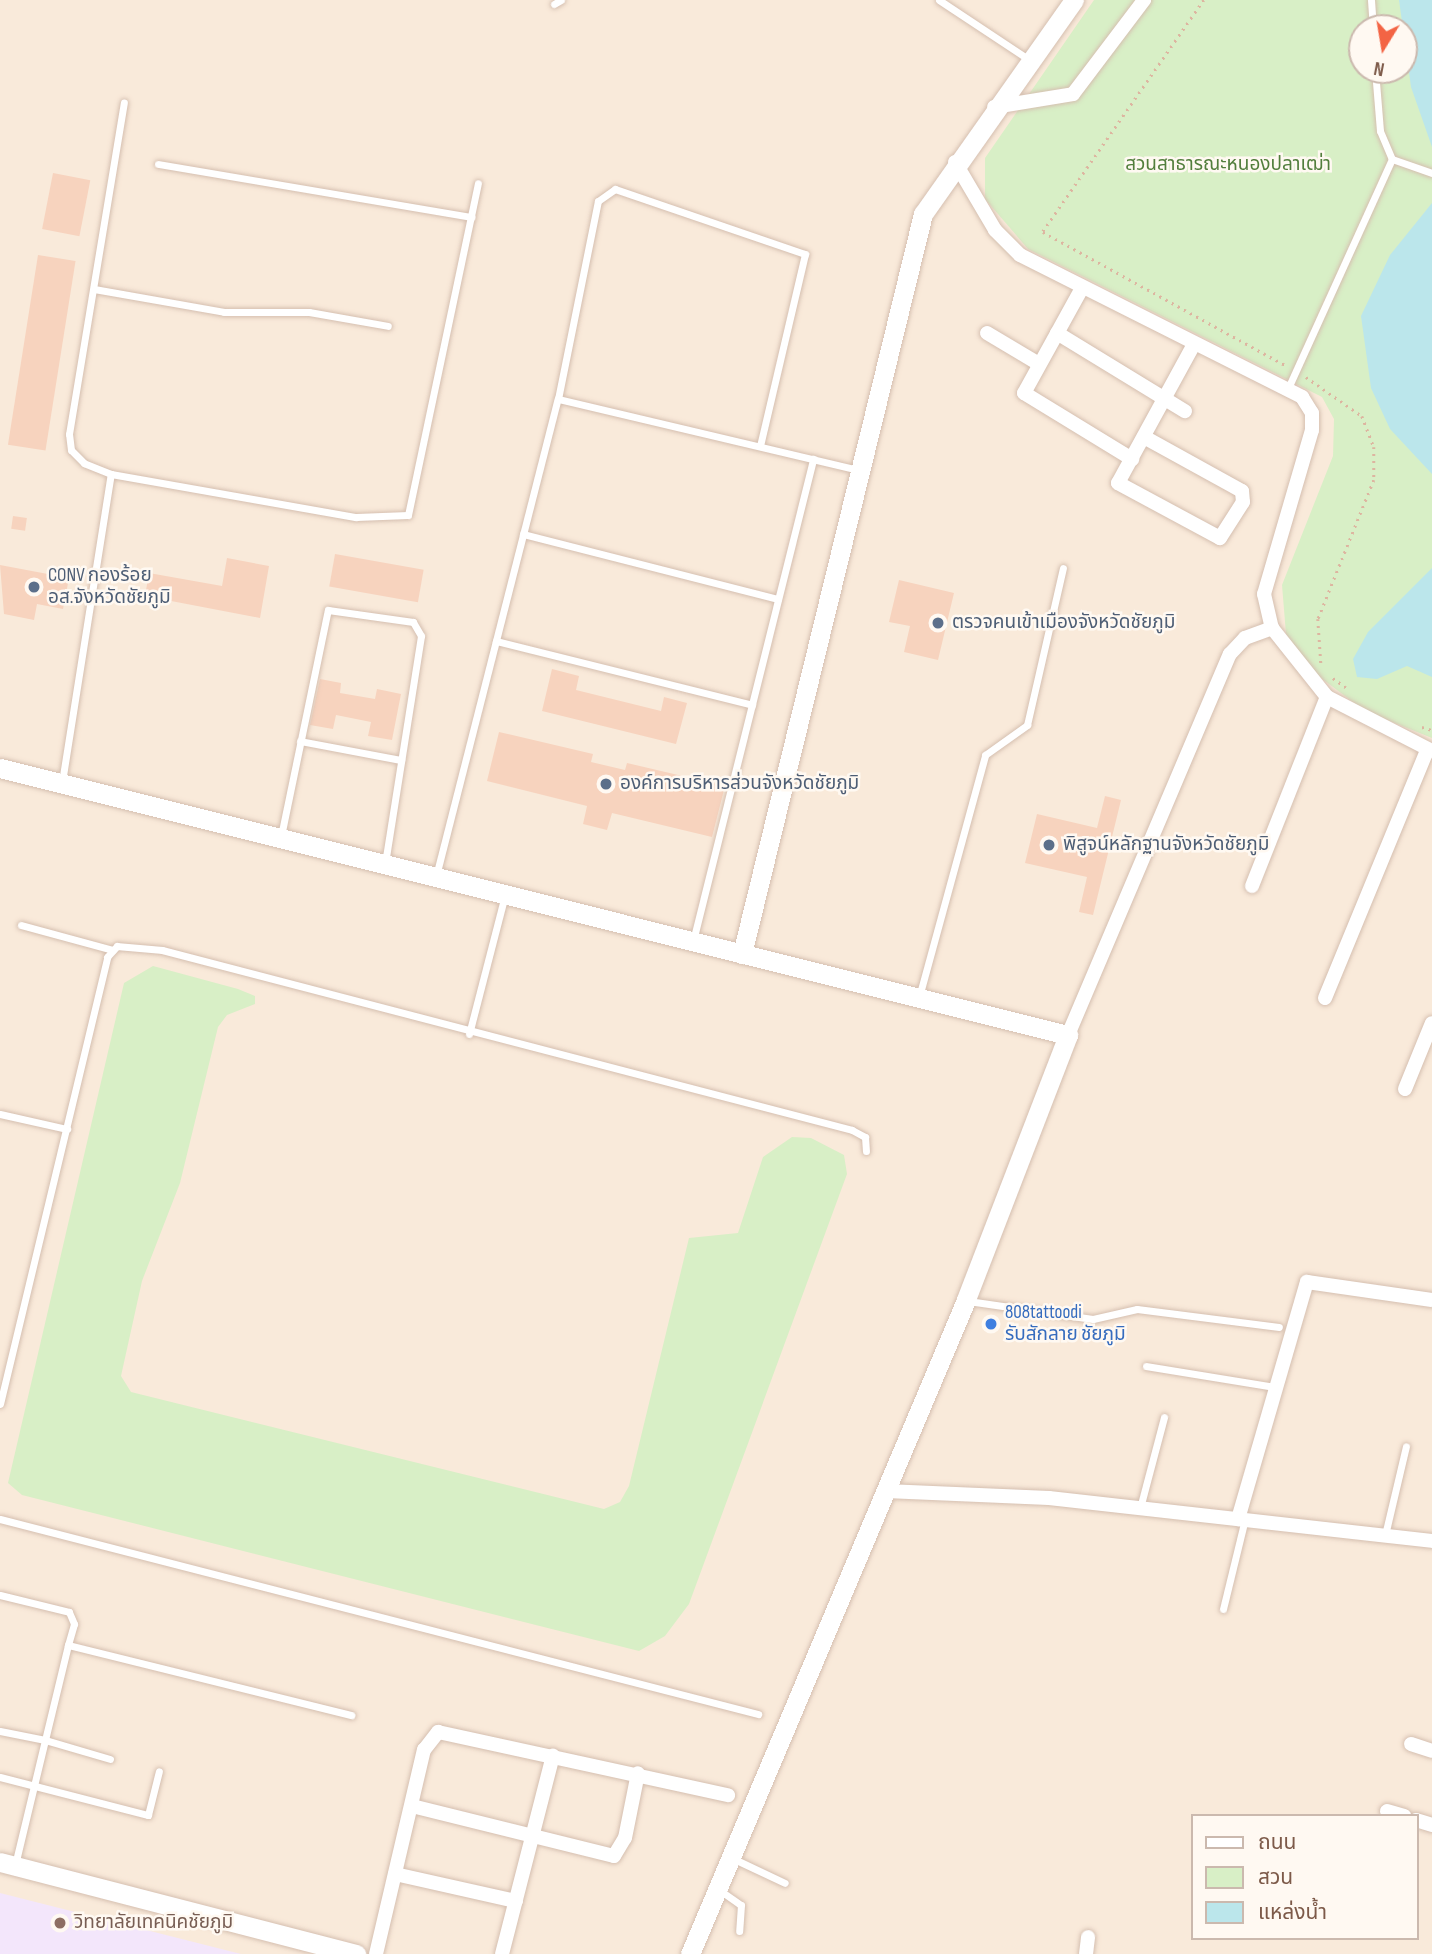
<!DOCTYPE html>
<html>
<head>
<meta charset="utf-8">
<style>
	body { margin:0 }
	#map { position:relative; width:1432px; height:1954px; overflow:hidden; background:#fef6ea; font-family:"Sofia Sans Condensed","Noto Sans Thai",sans-serif }
	div>[style] { position:absolute }
	[style*='--x'] { left:calc(var(--x)*1px); top:calc(var(--y)*1px); width:calc(var(--w)*1px); rotate:calc(var(--a)*1deg) }
	.residential>* { inset:0; background:#f9eada }
	.education>* { inset:0; background:#f3e6fb }
	.green>* { inset:0; background:#d8efc6 }
	.water>* { inset:0; background:#bbe6eb }
	.building>* { inset:0; background:#f7d3be; transform-origin:0 0 }
	.path>* { height:2.5px; margin-top:-1.25px; transform-origin:0; background:repeating-linear-gradient(90deg,#ddb5a0 0 2px,transparent 0 7px) }
	.roads { filter:drop-shadow(0 0 2px #d5bfb0) drop-shadow(0 0 2px #d5bfb0) }
	.lane>* { height:7px; margin:-3.5px; padding:0 3.5px; transform-origin:3.5px; border-radius:3.5px; background:#fff }
	.street>* { height:14px; margin:-7px; padding:0 7px; transform-origin:7px; border-radius:7px; background:#fff }
	.secondary>* { height:19px; margin:-9.5px; padding:0 9.5px; transform-origin:9.5px; border-radius:9.5px; background:#fff }
	.dots>* { width:19px; height:19px; translate:-50% -50%; box-sizing:border-box; border:4px solid #fff9f2; border-radius:50% }
	span { translate:-50% -50%; white-space:nowrap; text-align:center; line-height:1.15; -webkit-text-stroke:5px #fff9f2; paint-order:stroke }
	.park-label { font-size:19px; color:#527e3c }
	.service-label { font-size:19px; color:#4e5e75 }
	.left { translate:0 -50%; text-align:left }
	.shop-label { font-size:19px; color:#366cbe }
	.education-label { font-size:19px; color:#785e54 }
	.legend { position:absolute; left:1191px; top:1814px; width:228px; height:126px; box-sizing:border-box; background:#fff9f2; border:2px solid #cbb9ae; margin:0; padding:9px 12px; list-style:none; font-size:21px; color:#7d5a49 }
	.legend li { display:flex; align-items:center; gap:14px; height:35px }
	.legend b { width:35px; border:2px solid #cbb9ae }
	.north { position:absolute; left:1348px; top:14px; width:70px; height:70px; box-sizing:border-box; background:#fff9f2; border:2px solid #cbb9ae; border-radius:50%; rotate:191deg; font-size:19px; font-weight:700; line-height:28px; text-align:center; color:#7d5a49 }
	.north::after { content:''; display:block; margin:auto; width:24px; height:32px; background:#f36444; clip-path:polygon(50% 0,100% 100%,50% 72%,0 100%) }
</style>
</head>
<body>
<div id="map">
	<div class="residential">
		<div style="clip-path:polygon(evenodd,0 0,1432px 0,1432px 1954px,0 1954px,0 0,1362px 28px,1404px 28px,1404px 70px,1362px 70px,1362px 28px,0 0,1192px 1816px,1416px 1816px,1416px 1938px,1192px 1938px,1192px 1816px)"></div>
	</div>
	<div class="education">
		<div style="clip-path:polygon(0 1893px,241px 1954px,0 1954px)"></div>
	</div>
	<div class="green">
		<div style="clip-path:polygon(evenodd,1094px 0,1432px 0,1432px 738px,1365px 711px,1317px 675px,1286px 634px,1282px 585px,1333px 456px,1334px 419px,1322px 397px,1028px 249px,985px 199px,985px 158px,1094px 0,1362px 28px,1404px 28px,1404px 70px,1362px 70px,1362px 28px)"></div>
		<div style="clip-path:polygon(153px 966px,238px 989px,255px 996px,255px 1004px,227px 1015px,218px 1027px,180px 1183px,142px 1281px,121px 1376px,131px 1392px,604px 1509px,620px 1502px,629px 1486px,689px 1238px,738px 1233px,763px 1157px,792px 1137px,811px 1138px,844px 1155px,847px 1174px,689px 1604px,665px 1636px,639px 1651px,22px 1495px,8px 1483px,124px 983px)"></div>
	</div>
	<div class="water">
		<div style="clip-path:polygon(1399px 0,1432px 0,1432px 147px,1411px 87px)"></div>
		<div style="clip-path:polygon(1432px 203px,1432px 474px,1390px 429px,1371px 388px,1361px 316px,1390px 255px)"></div>
		<div style="clip-path:polygon(1432px 568px,1432px 677px,1407px 666px,1377px 679px,1357px 677px,1353px 659px,1368px 632px)"></div>
	</div>
	<div class="building">
		<div style="left:53px;top:173px;width:38px;height:57px;rotate:11deg"></div>
		<div style="left:38px;top:255px;width:38px;height:192px;rotate:9deg"></div>
		<div style="left:13px;top:516px;width:14px;height:13px;rotate:8deg"></div>
		<div style="left:335px;top:554px;width:90px;height:33px;rotate:10deg"></div>
		<div style="clip-path:polygon(227px 558px,269px 566px,260px 618px,145px 596px,149px 573px,222px 586px)"></div>
		<div style="clip-path:polygon(0 565px,69px 578px,63px 609px,37px 604px,34px 620px,4px 614px)"></div>
		<div style="clip-path:polygon(899px 580px,954px 593px,938px 660px,904px 652px,910px 626px,889px 622px)"></div>
		<div style="clip-path:polygon(552px 669px,579px 676px,576px 690px,661px 711px,664px 697px,687px 703px,676px 744px,542px 711px)"></div>
		<div style="clip-path:polygon(320px 679px,341px 683px,340px 693px,375px 699px,377px 689px,401px 694px,392px 740px,368px 736px,371px 722px,336px 715px,333px 729px,310px 725px)"></div>
		<div style="clip-path:polygon(499px 732px,593px 754px,591px 762px,625px 770px,627px 763px,725px 786px,712px 837px,612px 813px,607px 830px,583px 824px,587px 806px,487px 781px)"></div>
		<div style="clip-path:polygon(1105px 796px,1121px 800px,1093px 915px,1079px 912px,1087px 877px,1025px 863px,1037px 814px,1097px 828px)"></div>
	</div>
	<div class="path">
		<div style="--x:1204;--y:0;--w:282;--a:124.8"></div>
		<div style="--x:1043;--y:232;--w:276;--a:28.8"></div>
		<div style="--x:1306;--y:377;--w:68;--a:34.9"></div>
		<div style="--x:1362;--y:416;--w:33;--a:69"></div>
		<div style="--x:1374;--y:447;--w:33;--a:90"></div>
		<div style="--x:1374;--y:480;--w:150;--a:111.9"></div>
		<div style="--x:1318;--y:619;--w:44;--a:86.1"></div>
		<div style="--x:1333;--y:678;--w:19;--a:36"></div>
		<div style="--x:1422;--y:727;--w:10;--a:17"></div>
	</div>
	<div class="roads">
		<div class="lane">
			<div style="--x:939;--y:0;--w:107;--a:33.5"></div>
			<div style="--x:1371;--y:0;--w:28;--a:86"></div>
			<div style="--x:554;--y:4;--w:8;--a:-30"></div>
			<div style="--x:1375;--y:70;--w:61;--a:85.3"></div>
			<div style="--x:1380;--y:131;--w:30;--a:67"></div>
			<div style="--x:1392;--y:159;--w:42;--a:19.3"></div>
			<div style="--x:158;--y:164;--w:318;--a:9.6"></div>
			<div style="--x:94;--y:289;--w:132;--a:10"></div>
			<div style="--x:224;--y:312;--w:85;--a:0"></div>
			<div style="--x:309;--y:312;--w:80;--a:10"></div>
			<div style="--x:1289;--y:386;--w:249;--a:-65.6"></div>
			<div style="--x:558;--y:399;--w:202;--a:-78.6"></div>
			<div style="--x:598;--y:201;--w:21;--a:-35"></div>
			<div style="--x:615;--y:189;--w:201;--a:18.9"></div>
			<div style="--x:805;--y:254;--w:197;--a:103.2"></div>
			<div style="--x:111;--y:474;--w:249;--a:10"></div>
			<div style="--x:356;--y:517;--w:52;--a:-2.2"></div>
			<div style="--x:408;--y:515;--w:339;--a:-78.1"></div>
			<div style="--x:523;--y:534;--w:263;--a:14.3"></div>
			<div style="--x:496;--y:641;--w:264;--a:14"></div>
			<div style="--x:300;--y:741;--w:103;--a:10.7"></div>
			<div style="--x:62;--y:782;--w:312;--a:-81"></div>
			<div style="--x:111;--y:474;--w:29;--a:-158"></div>
			<div style="--x:84;--y:463;--w:18;--a:-135"></div>
			<div style="--x:71;--y:450;--w:16;--a:-97"></div>
			<div style="--x:69;--y:434;--w:336;--a:-80.6"></div>
			<div style="--x:281;--y:836;--w:231;--a:-78.3"></div>
			<div style="--x:328;--y:610;--w:86;--a:8"></div>
			<div style="--x:413;--y:622;--w:16;--a:60"></div>
			<div style="--x:421;--y:636;--w:230;--a:99"></div>
			<div style="--x:436;--y:876;--w:492;--a:-75.7"></div>
			<div style="--x:558;--y:399;--w:308;--a:13.3"></div>
			<div style="--x:21;--y:925;--w:95;--a:15.2"></div>
			<div style="--x:693;--y:941;--w:497;--a:-76"></div>
			<div style="--x:919;--y:997;--w:251;--a:-74.7"></div>
			<div style="--x:985;--y:755;--w:52;--a:-35.5"></div>
			<div style="--x:1027;--y:725;--w:161;--a:-77.1"></div>
			<div style="--x:469;--y:1034;--w:144;--a:-75.5"></div>
			<div style="--x:0;--y:1114;--w:69;--a:12.6"></div>
			<div style="--x:968;--y:1301;--w:126;--a:8.2"></div>
			<div style="--x:1093;--y:1319;--w:45;--a:-12.8"></div>
			<div style="--x:1137;--y:1309;--w:143;--a:7.2"></div>
			<div style="--x:1146;--y:1366;--w:130;--a:9.3"></div>
			<div style="--x:0;--y:1404;--w:460;--a:-76.5"></div>
			<div style="--x:107;--y:957;--w:15;--a:-48"></div>
			<div style="--x:117;--y:946;--w:45;--a:5.1"></div>
			<div style="--x:162;--y:950;--w:713;--a:14.62"></div>
			<div style="--x:852;--y:1130;--w:15;--a:28"></div>
			<div style="--x:865;--y:1137;--w:14;--a:86"></div>
			<div style="--x:1140;--y:1508;--w:94;--a:-75.2"></div>
			<div style="--x:0;--y:1519;--w:783;--a:14.43"></div>
			<div style="--x:1385;--y:1535;--w:91;--a:-76.7"></div>
			<div style="--x:0;--y:1595;--w:71;--a:13.8"></div>
			<div style="--x:69;--y:1612;--w:13;--a:67"></div>
			<div style="--x:74;--y:1624;--w:22;--a:106"></div>
			<div style="--x:1223;--y:1609;--w:93;--a:-76.3"></div>
			<div style="--x:0;--y:1731;--w:46;--a:11.3"></div>
			<div style="--x:45;--y:1740;--w:129;--a:103.5"></div>
			<div style="--x:110;--y:1759;--w:68;--a:-163.7"></div>
			<div style="--x:45;--y:1740;--w:98;--a:-76.4"></div>
			<div style="--x:68;--y:1645;--w:292;--a:13.9"></div>
			<div style="--x:0;--y:1777;--w:153;--a:14.4"></div>
			<div style="--x:148;--y:1815;--w:45;--a:-76"></div>
			<div style="--x:734;--y:1859;--w:56;--a:25.2"></div>
			<div style="--x:718;--y:1889;--w:28;--a:35"></div>
			<div style="--x:741;--y:1905;--w:26;--a:94"></div>
		</div>
		<div class="street">
			<div style="--x:994;--y:107;--w:80;--a:-9.3"></div>
			<div style="--x:1073;--y:94;--w:118;--a:-52.9"></div>
			<div style="--x:955;--y:162;--w:79;--a:59.5"></div>
			<div style="--x:995;--y:230;--w:35;--a:45"></div>
			<div style="--x:1020;--y:255;--w:316;--a:26.7"></div>
			<div style="--x:1302;--y:397;--w:19;--a:58"></div>
			<div style="--x:1312;--y:413;--w:17;--a:90"></div>
			<div style="--x:1312;--y:430;--w:171;--a:106.3"></div>
			<div style="--x:1264;--y:594;--w:35;--a:77"></div>
			<div style="--x:1272;--y:628;--w:88;--a:51.4"></div>
			<div style="--x:1327;--y:697;--w:118;--a:27.2"></div>
			<div style="--x:1082;--y:288;--w:120;--a:118.9"></div>
			<div style="--x:1024;--y:393;--w:127;--a:31.4"></div>
			<div style="--x:987;--y:333;--w:61;--a:30.8"></div>
			<div style="--x:1057;--y:333;--w:150;--a:31.4"></div>
			<div style="--x:1144;--y:437;--w:112;--a:28.9"></div>
			<div style="--x:1242;--y:491;--w:11;--a:85"></div>
			<div style="--x:1243;--y:502;--w:43;--a:122.6"></div>
			<div style="--x:1220;--y:538;--w:116;--a:-151.7"></div>
			<div style="--x:1118;--y:483;--w:158;--a:-61.3"></div>
			<div style="--x:1252;--y:886;--w:203;--a:-68.4"></div>
			<div style="--x:1325;--y:998;--w:268;--a:-67.6"></div>
			<div style="--x:1068;--y:1035;--w:414;--a:-67"></div>
			<div style="--x:1230;--y:654;--w:22;--a:-47"></div>
			<div style="--x:1245;--y:638;--w:29;--a:-20"></div>
			<div style="--x:1405;--y:1089;--w:71;--a:-67.8"></div>
			<div style="--x:886;--y:1491;--w:163;--a:2.5"></div>
			<div style="--x:1049;--y:1498;--w:385;--a:6.4"></div>
			<div style="--x:1238;--y:1519;--w:247;--a:-73.8"></div>
			<div style="--x:1307;--y:1282;--w:126;--a:8.2"></div>
			<div style="--x:1411;--y:1744;--w:22;--a:18"></div>
			<div style="--x:412;--y:1806;--w:208;--a:13.9"></div>
			<div style="--x:614;--y:1856;--w:21;--a:-59"></div>
			<div style="--x:625;--y:1838;--w:66;--a:-78.7"></div>
			<div style="--x:1387;--y:1811;--w:18;--a:16"></div>
			<div style="--x:1416;--y:1820;--w:17;--a:17"></div>
			<div style="--x:395;--y:1874;--w:124;--a:12.6"></div>
			<div style="--x:376;--y:1954;--w:210;--a:-76.8"></div>
			<div style="--x:424;--y:1750;--w:23;--a:-52"></div>
			<div style="--x:438;--y:1732;--w:297;--a:12.3"></div>
			<div style="--x:502;--y:1954;--w:205;--a:-75.6"></div>
			<div style="--x:1086;--y:1954;--w:17;--a:-83"></div>
		</div>
		<div class="secondary">
			<div style="--x:0;--y:768;--w:1101;--a:14.04"></div>
			<div style="--x:1068;--y:1035;--w:284;--a:111.1"></div>
			<div style="--x:966;--y:1300;--w:710;--a:112.88"></div>
			<div style="--x:742;--y:954;--w:762;--a:-76.26"></div>
			<div style="--x:923;--y:214;--w:262;--a:-54.8"></div>
			<div style="--x:0;--y:1862;--w:368;--a:14.5"></div>
		</div>
	</div>
	<div class="dots">
		<div style="left:34px;top:587px;background:#5c6f8a"></div>
		<div style="left:938px;top:623px;background:#5c6f8a"></div>
		<div style="left:606px;top:784px;background:#5c6f8a"></div>
		<div style="left:1049px;top:845px;background:#5c6f8a"></div>
		<div style="left:991px;top:1324px;background:#3f7fe0"></div>
		<div style="left:60px;top:1923px;background:#8d6e63"></div>
	</div>
	<div class="park-label">
		<span style="left:1228px;top:165px">สวนสาธารณะหนองปลาเฒ่า</span>
	</div>
	<div class="service-label">
		<span class="left" style="left:48px;top:587px">CONV กองร้อย<br>อส.จังหวัดชัยภูมิ</span>
		<span class="left" style="left:952px;top:623px">ตรวจคนเข้าเมืองจังหวัดชัยภูมิ</span>
		<span class="left" style="left:620px;top:784px">องค์การบริหารส่วนจังหวัดชัยภูมิ</span>
		<span class="left" style="left:1063px;top:845px">พิสูจน์หลักฐานจังหวัดชัยภูมิ</span>
	</div>
	<div class="shop-label">
		<span class="left" style="left:1005px;top:1324px">808tattoodi<br>รับสักลาย ชัยภูมิ</span>
	</div>
	<div class="education-label">
		<span class="left" style="left:74px;top:1923px">วิทยาลัยเทคนิคชัยภูมิ</span>
	</div>
	<ul class="legend">
	<li><b style="height:9px;background:#fff"></b>ถนน</li>
	<li><b style="height:19px;background:#d8efc6"></b>สวน</li>
	<li><b style="height:19px;background:#bbe6eb"></b>แหล่งน้ำ</li>
	</ul>
	<div class="north">N</div>
</div>
</body>
</html>
